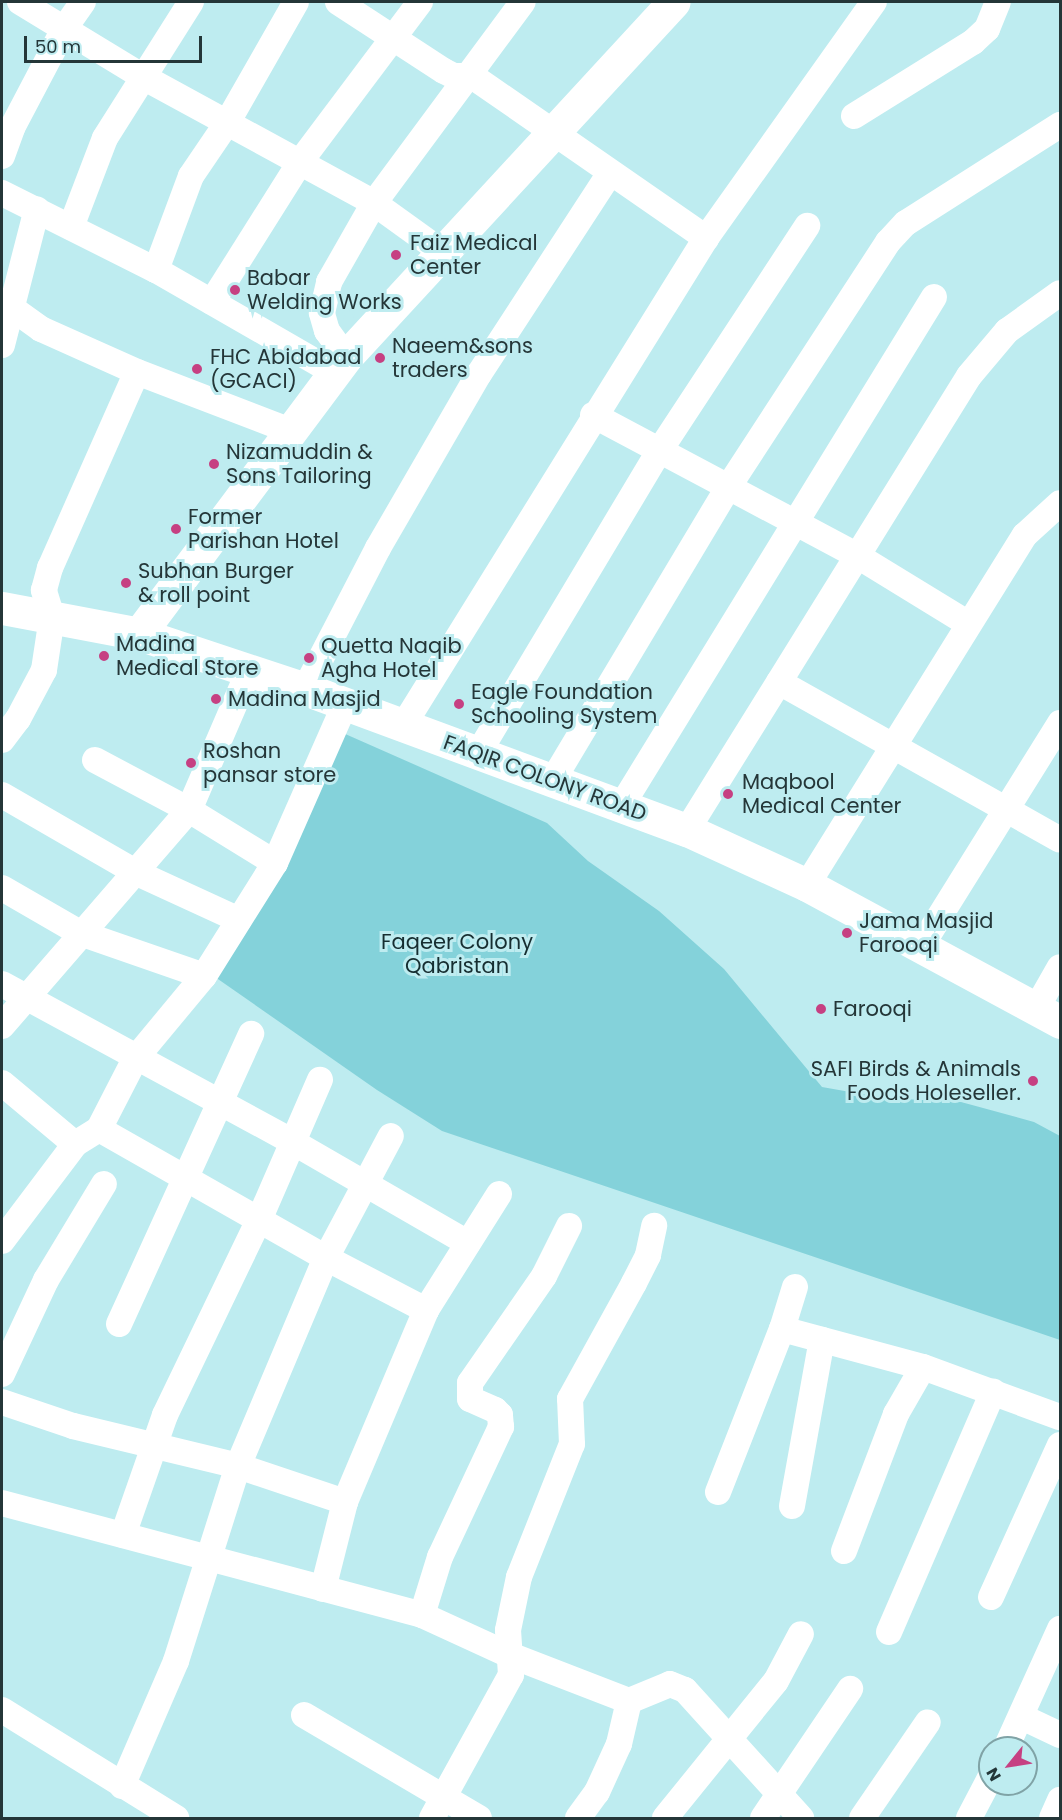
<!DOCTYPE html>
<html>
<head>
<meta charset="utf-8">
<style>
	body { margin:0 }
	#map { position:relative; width:1062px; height:1820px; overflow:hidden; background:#beecf0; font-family:Poppins,sans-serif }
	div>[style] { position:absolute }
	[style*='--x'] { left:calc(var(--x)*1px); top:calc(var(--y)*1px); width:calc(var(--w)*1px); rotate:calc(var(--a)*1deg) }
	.green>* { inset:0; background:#84d2da }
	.minor>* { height:26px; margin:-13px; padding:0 13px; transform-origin:13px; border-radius:13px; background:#fff }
	.secondary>* { height:33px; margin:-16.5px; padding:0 16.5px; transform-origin:16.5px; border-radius:16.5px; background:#fff }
	.primary>* { height:33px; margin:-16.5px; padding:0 16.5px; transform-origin:16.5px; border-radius:16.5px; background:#fff }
	.dots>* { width:16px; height:16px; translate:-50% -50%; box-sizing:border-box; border:3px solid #beecf0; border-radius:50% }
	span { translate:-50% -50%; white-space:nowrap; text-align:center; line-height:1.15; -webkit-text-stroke:6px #beecf0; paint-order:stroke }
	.poi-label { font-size:21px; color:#243638 }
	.left { translate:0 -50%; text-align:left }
	.right { translate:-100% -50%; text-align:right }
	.street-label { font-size:21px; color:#243638 }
	.park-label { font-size:21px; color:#162e31 }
	.frame { position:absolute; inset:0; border:3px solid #243638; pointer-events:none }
	.north { position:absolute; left:978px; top:1736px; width:60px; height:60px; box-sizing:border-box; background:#beecf0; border:2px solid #80a3a6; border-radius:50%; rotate:240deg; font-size:16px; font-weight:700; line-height:24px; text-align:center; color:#243638 }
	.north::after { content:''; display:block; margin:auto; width:21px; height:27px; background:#c64082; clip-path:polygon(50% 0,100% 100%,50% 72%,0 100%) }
	.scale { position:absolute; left:24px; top:36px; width:178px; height:27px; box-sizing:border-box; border:3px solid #243638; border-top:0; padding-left:8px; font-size:18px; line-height:21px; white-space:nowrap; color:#243638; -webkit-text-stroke:4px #beecf0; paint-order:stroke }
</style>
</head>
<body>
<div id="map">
	<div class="green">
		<div style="clip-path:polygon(343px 733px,547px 823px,588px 861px,659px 911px,724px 969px,822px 1087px,884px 1098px,961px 1102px,1034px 1122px,1060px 1136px,1060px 1340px,442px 1131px,377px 1090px,215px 977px)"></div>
	</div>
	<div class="minor">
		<div style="--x:20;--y:2;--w:146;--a:31.3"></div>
		<div style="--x:145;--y:78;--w:261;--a:28.6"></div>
		<div style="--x:374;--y:203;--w:84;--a:35.8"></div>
		<div style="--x:338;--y:2;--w:126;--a:33.1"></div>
		<div style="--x:444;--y:71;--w:11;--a:27"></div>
		<div style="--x:454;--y:76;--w:18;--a:0"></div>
		<div style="--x:472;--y:76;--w:285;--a:34.7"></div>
		<div style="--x:854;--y:116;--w:140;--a:-31.9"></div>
		<div style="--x:973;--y:42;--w:19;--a:-43"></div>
		<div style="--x:987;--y:29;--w:29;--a:-68"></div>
		<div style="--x:2;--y:156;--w:30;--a:-70"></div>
		<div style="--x:12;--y:128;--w:112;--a:-62.3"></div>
		<div style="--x:64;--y:29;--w:33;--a:-55"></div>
		<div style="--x:2;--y:193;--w:172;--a:26.6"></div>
		<div style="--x:156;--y:270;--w:207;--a:29.9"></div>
		<div style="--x:71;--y:227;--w:95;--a:-69.1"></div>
		<div style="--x:105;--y:138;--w:161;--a:-57.7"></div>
		<div style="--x:156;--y:270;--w:100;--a:-69.6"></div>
		<div style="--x:191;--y:176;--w:64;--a:-55.8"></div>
		<div style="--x:227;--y:123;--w:139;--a:-60.3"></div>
		<div style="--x:2;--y:301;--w:48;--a:35.7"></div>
		<div style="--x:41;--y:329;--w:105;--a:24.1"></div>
		<div style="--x:137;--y:372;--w:165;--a:21"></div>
		<div style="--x:212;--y:302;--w:165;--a:-57.8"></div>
		<div style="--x:300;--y:162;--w:200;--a:-53.1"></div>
		<div style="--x:2;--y:345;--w:140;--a:-75.6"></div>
		<div style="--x:346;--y:357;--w:32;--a:-126"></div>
		<div style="--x:327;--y:331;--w:19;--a:-106"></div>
		<div style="--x:322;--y:313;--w:32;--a:-77"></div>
		<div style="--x:329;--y:282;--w:91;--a:-60.3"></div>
		<div style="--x:374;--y:203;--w:250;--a:-53.5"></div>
		<div style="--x:593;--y:415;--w:298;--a:28"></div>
		<div style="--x:856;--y:555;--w:130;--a:31.5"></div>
		<div style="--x:779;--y:682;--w:322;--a:29.3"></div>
		<div style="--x:305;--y:689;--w:159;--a:-62.6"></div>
		<div style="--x:378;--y:548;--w:201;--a:-59.9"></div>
		<div style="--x:479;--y:374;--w:240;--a:-56.9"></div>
		<div style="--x:403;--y:726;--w:574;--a:-58.16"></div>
		<div style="--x:706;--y:238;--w:290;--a:-54.6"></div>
		<div style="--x:2;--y:740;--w:26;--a:-53"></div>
		<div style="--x:18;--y:719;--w:55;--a:-62"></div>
		<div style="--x:44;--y:670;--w:54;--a:-81.4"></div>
		<div style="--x:52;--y:617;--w:28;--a:-107"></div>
		<div style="--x:44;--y:590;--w:23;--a:-75"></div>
		<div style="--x:50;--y:568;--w:214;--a:-66.1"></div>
		<div style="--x:479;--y:752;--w:348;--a:-59.1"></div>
		<div style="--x:658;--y:453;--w:272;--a:-56.7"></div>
		<div style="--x:95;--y:760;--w:106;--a:28"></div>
		<div style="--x:189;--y:810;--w:101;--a:31.6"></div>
		<div style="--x:553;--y:780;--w:339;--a:-59.1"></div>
		<div style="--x:727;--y:489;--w:295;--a:-56.9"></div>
		<div style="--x:888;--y:242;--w:26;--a:-47"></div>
		<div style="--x:906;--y:223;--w:183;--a:-32.5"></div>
		<div style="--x:2;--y:795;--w:156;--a:30"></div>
		<div style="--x:137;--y:873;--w:112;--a:24.7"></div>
		<div style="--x:622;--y:805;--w:596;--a:-58.44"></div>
		<div style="--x:687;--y:830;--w:534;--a:-58.15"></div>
		<div style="--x:969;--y:376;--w:59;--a:-49.8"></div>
		<div style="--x:1007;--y:331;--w:65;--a:-35.6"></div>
		<div style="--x:807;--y:885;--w:412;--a:-58.1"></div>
		<div style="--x:1025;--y:535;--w:47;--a:-42.4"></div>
		<div style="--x:2;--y:888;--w:90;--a:30"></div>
		<div style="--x:80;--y:933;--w:131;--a:19.1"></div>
		<div style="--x:920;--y:948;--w:265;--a:-58.1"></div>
		<div style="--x:2;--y:984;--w:329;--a:28.5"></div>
		<div style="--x:291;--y:1141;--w:204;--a:30"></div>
		<div style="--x:1036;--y:1009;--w:48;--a:-60.3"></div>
		<div style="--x:2;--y:1026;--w:286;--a:-49.1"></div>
		<div style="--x:189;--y:810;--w:151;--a:-66.7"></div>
		<div style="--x:2;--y:1083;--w:95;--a:39.9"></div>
		<div style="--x:99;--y:1129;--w:261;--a:29.6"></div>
		<div style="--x:326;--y:1258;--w:113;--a:27.5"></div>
		<div style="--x:2;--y:1241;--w:121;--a:-53"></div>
		<div style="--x:75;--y:1144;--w:28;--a:-32"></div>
		<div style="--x:99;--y:1129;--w:79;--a:-62.8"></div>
		<div style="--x:135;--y:1059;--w:108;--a:-50.3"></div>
		<div style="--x:204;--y:976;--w:133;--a:-57.9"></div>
		<div style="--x:275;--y:863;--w:174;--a:-66.2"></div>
		<div style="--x:119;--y:1324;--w:319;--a:-65.5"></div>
		<div style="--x:782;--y:1329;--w:146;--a:15.1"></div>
		<div style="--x:923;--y:1367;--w:146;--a:20.1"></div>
		<div style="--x:2;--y:1374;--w:104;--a:-64.9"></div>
		<div style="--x:46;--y:1280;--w:112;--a:-58.9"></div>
		<div style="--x:2;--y:1402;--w:75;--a:18.7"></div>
		<div style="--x:73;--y:1426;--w:170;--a:13.6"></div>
		<div style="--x:238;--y:1466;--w:113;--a:18.6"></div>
		<div style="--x:718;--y:1492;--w:175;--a:-68.6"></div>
		<div style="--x:782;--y:1329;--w:44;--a:-72.8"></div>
		<div style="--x:2;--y:1503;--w:435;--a:14.9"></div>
		<div style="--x:422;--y:1615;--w:94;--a:24.6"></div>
		<div style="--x:507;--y:1654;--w:131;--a:21.1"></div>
		<div style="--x:629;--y:1701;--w:44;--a:-22.5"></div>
		<div style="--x:670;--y:1684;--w:16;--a:22"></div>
		<div style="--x:685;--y:1690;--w:173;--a:47.8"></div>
		<div style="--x:792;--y:1506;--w:169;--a:-79.8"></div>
		<div style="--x:123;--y:1535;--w:127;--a:-70.7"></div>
		<div style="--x:165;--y:1415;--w:216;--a:-64.3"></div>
		<div style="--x:259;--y:1220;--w:153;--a:-66.5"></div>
		<div style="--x:844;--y:1551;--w:147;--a:-69.2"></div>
		<div style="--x:896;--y:1414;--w:54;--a:-60.1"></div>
		<div style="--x:323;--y:1589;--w:90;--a:-75.8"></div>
		<div style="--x:345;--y:1502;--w:208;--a:-67.1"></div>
		<div style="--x:426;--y:1310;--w:137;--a:-57.8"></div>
		<div style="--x:991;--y:1597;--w:167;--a:-65.6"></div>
		<div style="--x:422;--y:1615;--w:61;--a:-72.8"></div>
		<div style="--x:440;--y:1557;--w:144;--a:-64.9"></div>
		<div style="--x:501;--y:1427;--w:12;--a:-95"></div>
		<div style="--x:500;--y:1415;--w:7;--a:-135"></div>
		<div style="--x:495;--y:1410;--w:27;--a:-156"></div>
		<div style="--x:470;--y:1399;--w:16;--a:-90"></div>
		<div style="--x:470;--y:1383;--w:130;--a:-55.3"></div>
		<div style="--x:544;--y:1276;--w:56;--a:-63.4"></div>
		<div style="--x:889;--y:1632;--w:262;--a:-66.6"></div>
		<div style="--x:2;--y:1710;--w:205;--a:31.8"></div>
		<div style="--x:304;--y:1715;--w:203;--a:30.5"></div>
		<div style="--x:1022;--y:1717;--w:42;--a:25.3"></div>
		<div style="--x:1006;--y:1748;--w:131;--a:-65.6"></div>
		<div style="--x:122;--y:1786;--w:136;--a:-66.6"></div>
		<div style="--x:176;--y:1661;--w:205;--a:-72.4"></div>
		<div style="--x:238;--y:1466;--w:226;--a:-67.1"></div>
		<div style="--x:326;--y:1258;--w:138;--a:-62"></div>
		<div style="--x:432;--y:1818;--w:163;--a:-61.1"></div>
		<div style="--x:511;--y:1675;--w:45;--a:-93.8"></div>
		<div style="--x:508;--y:1630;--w:54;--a:-78.3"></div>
		<div style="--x:519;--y:1577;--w:143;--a:-68.3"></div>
		<div style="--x:572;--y:1444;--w:45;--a:-92.5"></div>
		<div style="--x:570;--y:1399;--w:132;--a:-61.1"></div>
		<div style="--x:634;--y:1283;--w:31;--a:-63"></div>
		<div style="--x:648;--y:1255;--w:30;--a:-78"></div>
		<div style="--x:578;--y:1818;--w:32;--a:-54"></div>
		<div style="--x:597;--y:1792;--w:53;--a:-65.4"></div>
		<div style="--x:619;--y:1744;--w:44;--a:-76.9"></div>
		<div style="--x:665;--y:1818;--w:176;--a:-51"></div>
		<div style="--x:776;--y:1681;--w:53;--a:-62"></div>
		<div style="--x:763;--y:1818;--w:156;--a:-56"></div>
		<div style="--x:862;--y:1818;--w:116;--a:-55.5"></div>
		<div style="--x:969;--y:1818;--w:45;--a:-62.3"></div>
		<div style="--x:1052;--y:1818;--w:20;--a:-66"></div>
	</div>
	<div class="secondary">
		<div style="--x:139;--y:634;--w:346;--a:-53.2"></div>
		<div style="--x:346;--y:357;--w:483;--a:-47.3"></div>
	</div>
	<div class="primary">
		<div style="--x:2;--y:608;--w:139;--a:10.7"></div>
		<div style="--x:139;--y:634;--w:175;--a:18.3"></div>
		<div style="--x:305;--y:689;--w:407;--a:20.3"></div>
		<div style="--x:687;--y:830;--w:132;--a:24.6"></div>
		<div style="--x:807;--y:885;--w:288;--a:28.4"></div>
	</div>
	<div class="dots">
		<div style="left:396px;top:255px;background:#c64082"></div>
		<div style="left:235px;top:290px;background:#c64082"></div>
		<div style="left:380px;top:358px;background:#c64082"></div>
		<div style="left:197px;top:369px;background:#c64082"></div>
		<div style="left:214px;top:464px;background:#c64082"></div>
		<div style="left:176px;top:529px;background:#c64082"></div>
		<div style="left:126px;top:583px;background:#c64082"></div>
		<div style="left:104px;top:656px;background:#c64082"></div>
		<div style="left:309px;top:658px;background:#c64082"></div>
		<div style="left:216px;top:699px;background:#c64082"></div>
		<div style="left:459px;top:704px;background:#c64082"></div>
		<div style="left:191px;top:763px;background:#c64082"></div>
		<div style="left:728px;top:794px;background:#c64082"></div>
		<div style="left:847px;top:933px;background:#c64082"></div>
		<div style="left:821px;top:1009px;background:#c64082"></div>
		<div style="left:1033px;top:1081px;background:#c64082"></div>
	</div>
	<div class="poi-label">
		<span class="left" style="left:410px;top:255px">Faiz Medical<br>Center</span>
		<span class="left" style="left:247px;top:290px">Babar<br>Welding Works</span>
		<span class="left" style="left:392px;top:358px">Naeem&amp;sons<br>traders</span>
		<span class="left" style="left:210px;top:369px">FHC Abidabad<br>(GCACI)</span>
		<span class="left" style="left:226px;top:464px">Nizamuddin &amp;<br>Sons Tailoring</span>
		<span class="left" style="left:188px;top:529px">Former<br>Parishan Hotel</span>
		<span class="left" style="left:138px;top:583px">Subhan Burger<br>&amp; roll point</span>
		<span class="left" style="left:116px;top:656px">Madina<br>Medical Store</span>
		<span class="left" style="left:321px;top:658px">Quetta Naqib<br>Agha Hotel</span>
		<span class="left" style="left:471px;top:704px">Eagle Foundation<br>Schooling System</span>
		<span class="left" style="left:228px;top:699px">Madina Masjid</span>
		<span class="left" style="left:203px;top:763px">Roshan<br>pansar store</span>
		<span class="left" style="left:742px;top:794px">Maqbool<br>Medical Center</span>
		<span class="left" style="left:859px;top:933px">Jama Masjid<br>Farooqi</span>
		<span class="left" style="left:833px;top:1009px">Farooqi</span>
		<span class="right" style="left:1021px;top:1081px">SAFI Birds &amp; Animals<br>Foods Holeseller.</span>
	</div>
	<div class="street-label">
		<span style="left:545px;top:778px;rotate:20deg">FAQIR COLONY ROAD</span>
	</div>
	<div class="park-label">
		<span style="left:457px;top:954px">Faqeer Colony<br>Qabristan</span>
	</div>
	<div class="frame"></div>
	<div class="north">N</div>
	<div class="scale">50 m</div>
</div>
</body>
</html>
